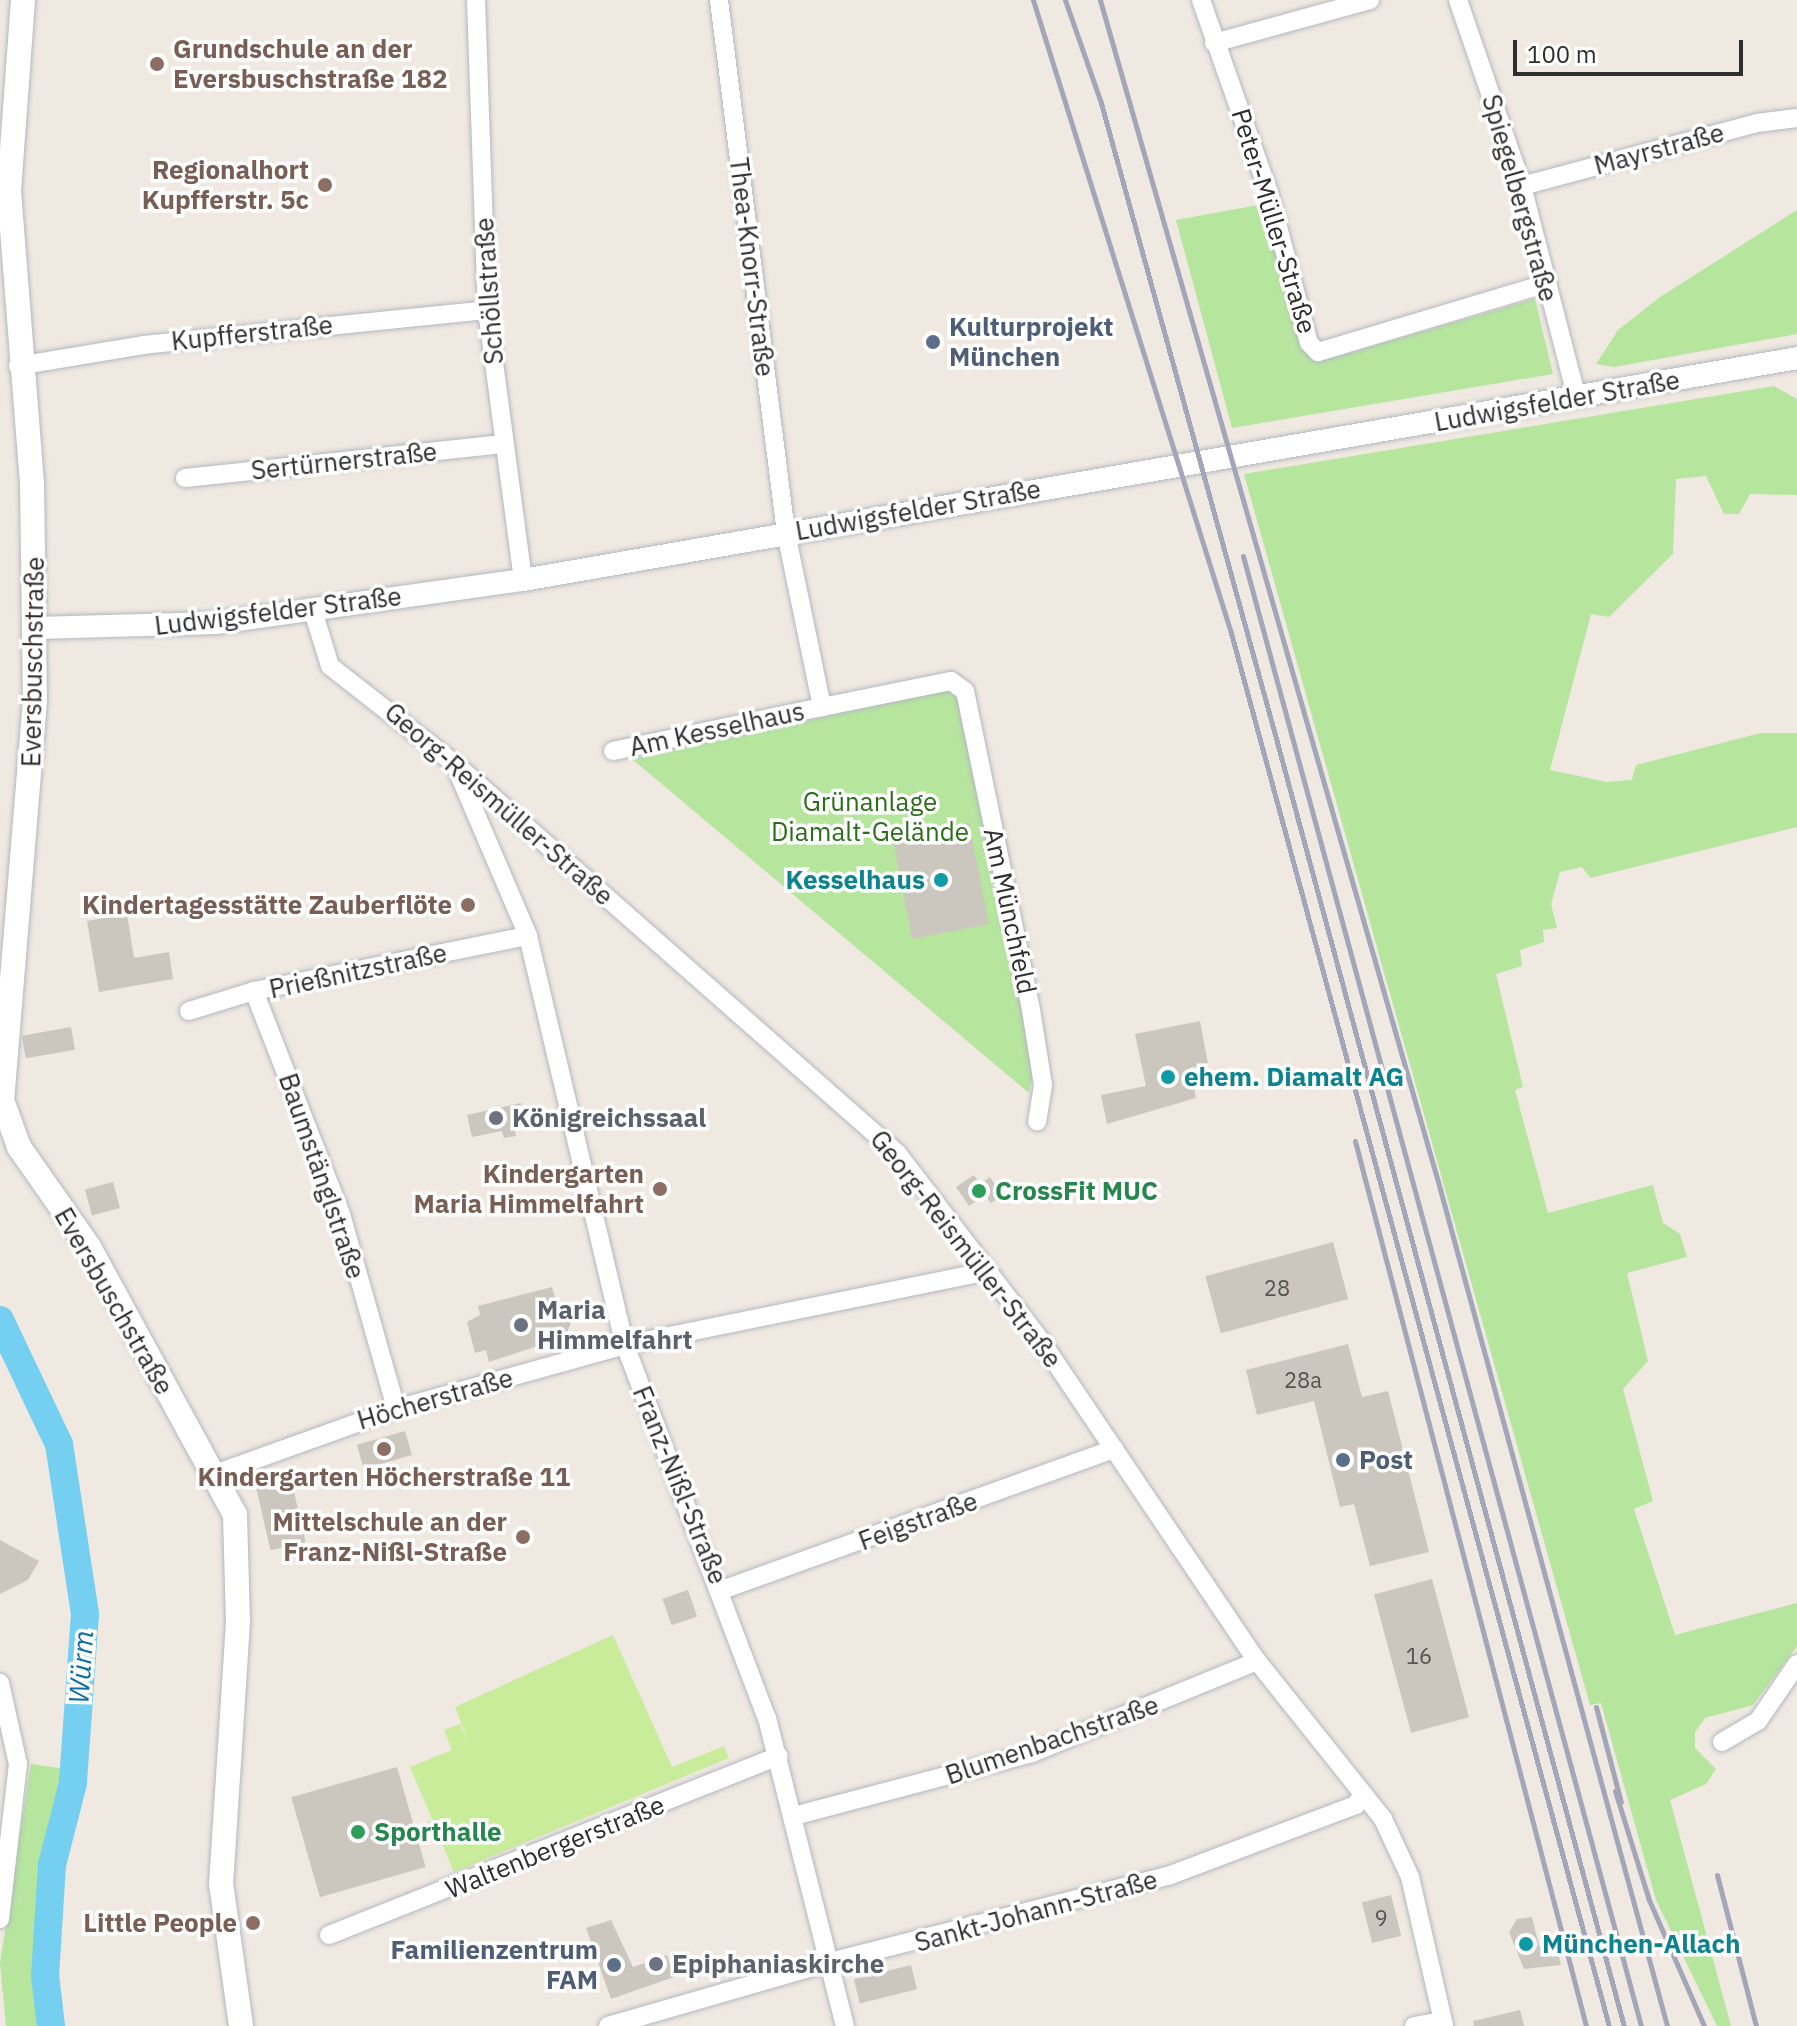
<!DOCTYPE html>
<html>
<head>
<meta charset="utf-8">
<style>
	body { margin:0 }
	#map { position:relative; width:1797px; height:2026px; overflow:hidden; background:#efe9e1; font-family:"IBM Plex Sans",sans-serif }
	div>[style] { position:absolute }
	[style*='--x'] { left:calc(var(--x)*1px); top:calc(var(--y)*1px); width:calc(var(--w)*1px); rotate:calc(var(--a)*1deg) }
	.green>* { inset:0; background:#b6e59e }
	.pitch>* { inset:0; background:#c9ec9a }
	.river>* { height:28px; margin:-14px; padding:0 14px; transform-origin:14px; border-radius:14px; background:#75cff0 }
	.building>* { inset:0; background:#cbc7bf; transform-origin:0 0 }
	.roads { filter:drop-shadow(0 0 2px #b4b7c1) drop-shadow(0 0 2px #b4b7c1) }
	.minor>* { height:18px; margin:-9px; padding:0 9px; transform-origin:9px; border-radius:9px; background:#fff }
	.tertiary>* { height:22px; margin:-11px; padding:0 11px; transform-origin:11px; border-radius:11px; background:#fff }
	.secondary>* { height:24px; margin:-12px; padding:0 12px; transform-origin:12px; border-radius:12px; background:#fff }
	.rail>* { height:5px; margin:-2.5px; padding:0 2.5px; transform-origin:2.5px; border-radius:2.5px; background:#a3a6b8 }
	.dots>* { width:22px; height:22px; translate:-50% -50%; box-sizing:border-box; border:4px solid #fff; border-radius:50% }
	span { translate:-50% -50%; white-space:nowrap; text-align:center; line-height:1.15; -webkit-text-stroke:7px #fff; paint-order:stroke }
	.number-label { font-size:22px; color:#555452 }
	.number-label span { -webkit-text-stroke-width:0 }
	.education-label { font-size:26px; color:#785e54; font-weight:700 }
	.left { translate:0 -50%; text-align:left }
	.right { translate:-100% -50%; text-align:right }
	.street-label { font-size:26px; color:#2e2e2e }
	.service-label { font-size:26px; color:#4e5e75; font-weight:700 }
	.park-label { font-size:26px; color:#2c6e1b }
	.culture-label { font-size:26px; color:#0d838f; font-weight:700 }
	.worship-label { font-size:26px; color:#5b616d; font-weight:700 }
	.leisure-label { font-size:26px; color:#27864d; font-weight:700 }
	.water-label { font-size:28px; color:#0d6fa3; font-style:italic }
	.scale { position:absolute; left:1513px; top:40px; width:230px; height:36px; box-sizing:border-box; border:4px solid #2e2e2e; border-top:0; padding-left:10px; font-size:24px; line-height:28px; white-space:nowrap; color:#2e2e2e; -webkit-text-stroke:6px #fff; paint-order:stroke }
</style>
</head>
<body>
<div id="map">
	<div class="green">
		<div style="clip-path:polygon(1264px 204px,1307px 351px,1325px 360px,1535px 299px,1553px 374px,1232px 428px,1176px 220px)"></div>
		<div style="clip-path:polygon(1797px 210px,1797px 334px,1614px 367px,1596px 364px,1618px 330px,1660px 297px)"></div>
		<div style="clip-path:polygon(1774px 386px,1797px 399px,1797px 495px,1750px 494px,1739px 514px,1724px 514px,1706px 476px,1676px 479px,1673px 554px,1609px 617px,1591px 614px,1550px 770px,1607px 782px,1632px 780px,1636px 765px,1761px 733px,1797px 733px,1797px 827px,1590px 878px,1582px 867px,1560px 872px,1551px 904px,1557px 928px,1543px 930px,1544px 942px,1520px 950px,1522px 966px,1496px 974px,1523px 1087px,1515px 1090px,1548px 1213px,1653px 1185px,1663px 1223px,1680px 1234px,1687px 1257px,1627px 1273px,1648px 1361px,1623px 1389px,1653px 1501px,1634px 1509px,1675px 1635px,1797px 1603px,1797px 1646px,1753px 1705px,1705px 1718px,1695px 1732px,1695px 1748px,1716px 1769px,1706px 1784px,1670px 1800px,1731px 2026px,1717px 2026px,1656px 1900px,1601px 1703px,1590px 1705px,1244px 474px)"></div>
		<div style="clip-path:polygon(948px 690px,961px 703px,1034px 1070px,1029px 1093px,632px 759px)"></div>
		<div style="clip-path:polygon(31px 1764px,66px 1769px,43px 1879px,36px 1979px,42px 2026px,6px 2026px,0 1963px)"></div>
	</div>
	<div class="pitch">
		<div style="clip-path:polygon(613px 1635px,672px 1767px,724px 1746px,729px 1758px,454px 1872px,439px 1836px,430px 1837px,424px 1825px,432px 1819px,410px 1767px,452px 1750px,444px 1730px,460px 1724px,469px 1743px,455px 1707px)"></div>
	</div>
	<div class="river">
		<div style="--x:0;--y:1320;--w:137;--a:64.6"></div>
		<div style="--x:59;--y:1444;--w:172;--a:81.3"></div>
		<div style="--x:85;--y:1614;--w:169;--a:94.1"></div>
		<div style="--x:73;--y:1783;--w:85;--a:104.4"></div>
		<div style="--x:52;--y:1865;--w:110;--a:93.6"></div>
		<div style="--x:45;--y:1975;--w:51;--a:83.3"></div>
	</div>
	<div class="building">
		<div style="left:969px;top:822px;width:104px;height:78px;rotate:79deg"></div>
		<div style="clip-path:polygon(127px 914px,134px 958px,169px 952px,173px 979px,99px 992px,87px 921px)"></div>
		<div style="clip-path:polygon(1200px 1021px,1208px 1064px,1190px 1068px,1196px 1098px,1107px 1124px,1101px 1095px,1146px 1086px,1135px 1034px)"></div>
		<div style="left:71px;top:1027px;width:23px;height:50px;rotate:80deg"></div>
		<div style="clip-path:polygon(521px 1103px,525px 1121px,513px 1124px,516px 1136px,504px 1138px,502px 1131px,472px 1137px,467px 1115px)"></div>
		<div style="clip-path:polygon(974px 1175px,980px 1184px,990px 1177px,1002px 1196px,991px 1203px,985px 1195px,969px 1206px,956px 1187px)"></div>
		<div style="left:113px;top:1182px;width:27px;height:29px;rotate:75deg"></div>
		<div style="left:1333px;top:1242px;width:59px;height:132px;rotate:75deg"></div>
		<div style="clip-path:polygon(552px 1287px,556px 1301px,576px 1310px,565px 1337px,489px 1362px,486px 1350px,475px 1353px,467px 1322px,480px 1315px,478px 1306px)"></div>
		<div style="clip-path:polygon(1348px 1344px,1362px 1397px,1388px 1391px,1429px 1552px,1370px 1566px,1354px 1504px,1340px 1507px,1314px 1401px,1257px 1415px,1246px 1370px)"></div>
		<div style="left:405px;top:1431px;width:25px;height:50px;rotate:74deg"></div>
		<div style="left:289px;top:1470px;width:74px;height:36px;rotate:77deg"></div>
		<div style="clip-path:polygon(0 1540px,39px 1561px,28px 1580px,0 1594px)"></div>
		<div style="left:1432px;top:1579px;width:143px;height:60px;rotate:75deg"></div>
		<div style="left:688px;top:1590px;width:28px;height:27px;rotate:71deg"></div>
		<div style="left:397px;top:1767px;width:104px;height:110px;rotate:74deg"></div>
		<div style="left:1391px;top:1895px;width:42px;height:30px;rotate:76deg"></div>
		<div style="clip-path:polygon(1532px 1917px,1539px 1946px,1555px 1941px,1561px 1965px,1524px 1969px,1509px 1932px,1517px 1919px)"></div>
		<div style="clip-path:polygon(611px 1920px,633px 1967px,667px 1955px,674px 1977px,611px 1999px,586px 1928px)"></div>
		<div style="left:911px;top:1965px;width:25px;height:59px;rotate:76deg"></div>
		<div style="clip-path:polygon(1520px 2010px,1524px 2026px,1474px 2026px,1473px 2021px)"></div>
	</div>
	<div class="roads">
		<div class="minor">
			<div style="--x:476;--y:0;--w:310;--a:88"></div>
			<div style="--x:487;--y:310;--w:272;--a:82.4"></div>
			<div style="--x:719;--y:0;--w:537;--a:82.84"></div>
			<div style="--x:786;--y:533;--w:178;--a:78.3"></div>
			<div style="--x:822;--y:707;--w:132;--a:-11.4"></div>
			<div style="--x:951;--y:681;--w:17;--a:36"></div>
			<div style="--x:965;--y:691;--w:326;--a:78.3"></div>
			<div style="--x:1031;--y:1010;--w:76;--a:80.9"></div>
			<div style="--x:1043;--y:1085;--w:37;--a:99"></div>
			<div style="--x:1201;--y:0;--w:205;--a:70.6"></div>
			<div style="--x:1269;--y:193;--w:155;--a:75.1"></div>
			<div style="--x:1309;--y:343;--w:13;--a:45"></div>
			<div style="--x:1318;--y:352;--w:236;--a:-16.7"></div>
			<div style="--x:1458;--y:0;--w:197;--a:71"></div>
			<div style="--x:1522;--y:186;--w:219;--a:75.5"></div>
			<div style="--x:1214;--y:43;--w:162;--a:-15.4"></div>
			<div style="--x:1522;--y:186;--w:243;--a:-15"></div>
			<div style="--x:1757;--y:123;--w:40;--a:-7.1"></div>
			<div style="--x:18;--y:366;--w:127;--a:-9.5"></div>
			<div style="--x:143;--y:345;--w:346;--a:-5.8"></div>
			<div style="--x:185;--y:478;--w:320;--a:-6.1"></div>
			<div style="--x:313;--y:611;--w:58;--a:72.8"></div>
			<div style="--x:330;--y:666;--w:159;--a:38.1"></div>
			<div style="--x:455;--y:764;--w:590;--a:41.36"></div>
			<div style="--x:898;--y:1154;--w:235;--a:52.6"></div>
			<div style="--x:1041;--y:1341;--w:386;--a:56"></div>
			<div style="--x:1257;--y:1661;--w:202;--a:51.4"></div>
			<div style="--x:1383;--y:1819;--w:64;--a:65"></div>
			<div style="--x:1410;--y:1877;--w:153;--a:77.1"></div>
			<div style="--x:613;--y:751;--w:214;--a:-11.9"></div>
			<div style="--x:457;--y:770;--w:181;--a:66.8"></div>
			<div style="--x:528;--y:936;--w:420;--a:76.7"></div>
			<div style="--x:625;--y:1345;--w:399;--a:69.2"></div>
			<div style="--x:767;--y:1718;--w:318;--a:75.8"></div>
			<div style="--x:254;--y:991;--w:239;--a:68.7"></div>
			<div style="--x:341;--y:1214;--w:203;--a:74.2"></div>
			<div style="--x:189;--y:1011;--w:68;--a:-17.1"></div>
			<div style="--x:254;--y:991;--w:279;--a:-11.4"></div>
			<div style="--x:215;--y:1474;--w:192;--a:-19.8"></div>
			<div style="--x:396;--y:1409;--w:238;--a:-15.6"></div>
			<div style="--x:625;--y:1345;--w:371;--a:-11.5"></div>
			<div style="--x:722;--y:1590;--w:417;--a:-19.8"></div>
			<div style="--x:0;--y:1683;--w:83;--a:77.5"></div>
			<div style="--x:18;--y:1764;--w:156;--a:96.6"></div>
			<div style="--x:1722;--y:1742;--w:42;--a:-30.3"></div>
			<div style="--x:1758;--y:1721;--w:69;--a:-55.6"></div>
			<div style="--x:794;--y:1816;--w:246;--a:-14.8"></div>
			<div style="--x:1032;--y:1753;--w:243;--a:-22.2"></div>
			<div style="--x:329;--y:1935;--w:484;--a:-21.7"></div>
			<div style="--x:608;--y:2026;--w:227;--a:-16.1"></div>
			<div style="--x:826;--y:1963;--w:353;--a:-14.3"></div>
			<div style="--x:1168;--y:1876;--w:201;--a:-20.7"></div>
			<div style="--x:1356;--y:1805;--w:10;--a:-61"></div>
			<div style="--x:1414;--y:2026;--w:29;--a:-10"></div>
		</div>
		<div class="tertiary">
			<div style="--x:36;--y:628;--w:180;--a:-1.6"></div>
			<div style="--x:216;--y:623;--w:310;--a:-8"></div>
			<div style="--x:523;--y:580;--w:1293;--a:-9.88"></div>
		</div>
		<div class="secondary">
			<div style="--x:23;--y:0;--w:192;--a:94.2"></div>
			<div style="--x:9;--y:191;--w:294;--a:85.5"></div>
			<div style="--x:32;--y:484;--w:216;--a:89.2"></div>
			<div style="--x:35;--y:700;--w:401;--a:94.7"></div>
			<div style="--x:2;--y:1100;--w:50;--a:70.1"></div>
			<div style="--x:19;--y:1147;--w:122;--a:55"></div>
			<div style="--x:89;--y:1247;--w:305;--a:61.4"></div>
			<div style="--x:235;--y:1515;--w:107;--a:88.4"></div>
			<div style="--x:238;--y:1622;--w:262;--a:93.7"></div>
			<div style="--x:221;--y:1883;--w:144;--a:82"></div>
		</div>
	</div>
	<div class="rail">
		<div style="--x:1033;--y:0;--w:663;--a:72.63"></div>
		<div style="--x:1231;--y:633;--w:1443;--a:74.82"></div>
		<div style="--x:1065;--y:0;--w:109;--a:70.7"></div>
		<div style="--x:1101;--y:103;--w:651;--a:74.6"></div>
		<div style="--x:1274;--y:731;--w:1341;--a:74.88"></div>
		<div style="--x:1100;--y:0;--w:1225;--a:74.04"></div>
		<div style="--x:1437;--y:1178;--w:879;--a:74.82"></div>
		<div style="--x:1243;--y:556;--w:1523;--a:74.85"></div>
		<div style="--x:1355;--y:1141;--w:915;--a:75.37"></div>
		<div style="--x:1596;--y:1707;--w:98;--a:75.3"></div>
		<div style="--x:1615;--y:1791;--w:114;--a:72.7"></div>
		<div style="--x:1649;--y:1900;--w:137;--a:66.4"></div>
		<div style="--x:1717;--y:1875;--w:156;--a:75.5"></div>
	</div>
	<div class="dots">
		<div style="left:157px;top:64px;background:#8d6e63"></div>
		<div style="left:325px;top:185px;background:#8d6e63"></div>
		<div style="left:933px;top:342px;background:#5c6f8a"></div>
		<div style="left:941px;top:880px;background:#0f9aa8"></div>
		<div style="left:468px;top:905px;background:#8d6e63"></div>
		<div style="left:1168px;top:1077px;background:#0f9aa8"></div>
		<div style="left:496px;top:1118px;background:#6b7280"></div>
		<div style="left:660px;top:1189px;background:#8d6e63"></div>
		<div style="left:979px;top:1191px;background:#2e9e5b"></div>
		<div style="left:521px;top:1325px;background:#6b7280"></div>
		<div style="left:384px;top:1449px;background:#8d6e63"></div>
		<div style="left:1343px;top:1460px;background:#5c6f8a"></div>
		<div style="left:523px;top:1537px;background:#8d6e63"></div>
		<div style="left:358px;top:1832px;background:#2e9e5b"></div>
		<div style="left:253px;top:1923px;background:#8d6e63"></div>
		<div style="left:1526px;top:1944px;background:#0f9aa8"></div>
		<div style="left:656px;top:1964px;background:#6b7280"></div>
		<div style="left:614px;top:1965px;background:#5c6f8a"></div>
	</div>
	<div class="number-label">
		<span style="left:1277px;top:1288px">28</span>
		<span style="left:1303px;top:1380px">28a</span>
		<span style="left:1419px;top:1656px">16</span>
		<span style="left:1381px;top:1918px">9</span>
	</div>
	<div class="education-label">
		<span class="left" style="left:173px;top:64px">Grundschule an der<br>Eversbuschstraße 182</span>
		<span class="right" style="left:309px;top:185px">Regionalhort<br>Kupfferstr. 5c</span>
		<span class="right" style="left:452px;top:905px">Kindertagesstätte Zauberflöte</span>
		<span class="right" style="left:644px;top:1189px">Kindergarten<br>Maria Himmelfahrt</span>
		<span style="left:384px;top:1477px">Kindergarten Höcherstraße 11</span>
		<span class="right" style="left:507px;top:1537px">Mittelschule an der<br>Franz-Nißl-Straße</span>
		<span class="right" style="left:237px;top:1923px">Little People</span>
	</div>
	<div class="street-label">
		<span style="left:1659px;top:149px;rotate:-15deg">Mayrstraße</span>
		<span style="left:1520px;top:198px;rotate:74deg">Spiegelbergstraße</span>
		<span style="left:1274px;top:221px;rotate:73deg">Peter-Müller-Straße</span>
		<span style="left:752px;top:267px;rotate:83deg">Thea-Knorr-Straße</span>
		<span style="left:489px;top:291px;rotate:-94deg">Schöllstraße</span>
		<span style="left:252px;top:333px;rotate:-6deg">Kupfferstraße</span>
		<span style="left:1557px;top:401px;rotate:-10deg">Ludwigsfelder Straße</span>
		<span style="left:344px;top:461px;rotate:-6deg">Sertürnerstraße</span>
		<span style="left:918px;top:510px;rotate:-10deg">Ludwigsfelder Straße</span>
		<span style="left:278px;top:611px;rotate:-7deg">Ludwigsfelder Straße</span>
		<span style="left:33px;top:662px;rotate:-89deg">Eversbuschstraße</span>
		<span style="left:717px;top:729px;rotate:-12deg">Am Kesselhaus</span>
		<span style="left:499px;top:804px;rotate:41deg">Georg-Reismüller-Straße</span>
		<span style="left:1010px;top:911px;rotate:78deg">Am Münchfeld</span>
		<span style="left:358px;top:971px;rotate:-12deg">Prießnitzstraße</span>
		<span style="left:322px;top:1176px;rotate:71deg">Baumstänglstraße</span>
		<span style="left:966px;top:1249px;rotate:52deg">Georg-Reismüller-Straße</span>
		<span style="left:114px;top:1301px;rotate:60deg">Eversbuschstraße</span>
		<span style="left:435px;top:1399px;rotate:-16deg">Höcherstraße</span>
		<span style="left:680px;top:1485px;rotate:68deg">Franz-Nißl-Straße</span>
		<span style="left:918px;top:1521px;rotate:-20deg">Feigstraße</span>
		<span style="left:1052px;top:1740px;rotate:-19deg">Blumenbachstraße</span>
		<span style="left:555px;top:1847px;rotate:-22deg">Waltenbergerstraße</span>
		<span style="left:1036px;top:1911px;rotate:-15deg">Sankt-Johann-Straße</span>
	</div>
	<div class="service-label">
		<span class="left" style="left:949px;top:342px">Kulturprojekt<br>München</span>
		<span class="left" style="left:1359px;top:1460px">Post</span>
		<span class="right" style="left:598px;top:1965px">Familienzentrum<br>FAM</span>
	</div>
	<div class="park-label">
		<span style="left:870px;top:817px">Grünanlage<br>Diamalt-Gelände</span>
	</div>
	<div class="culture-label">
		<span class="right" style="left:925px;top:880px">Kesselhaus</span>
		<span class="left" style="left:1184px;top:1077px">ehem. Diamalt AG</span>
		<span class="left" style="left:1542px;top:1944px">München-Allach</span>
	</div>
	<div class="worship-label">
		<span class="left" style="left:512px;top:1118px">Königreichssaal</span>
		<span class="left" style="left:537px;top:1325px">Maria<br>Himmelfahrt</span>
		<span class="left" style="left:672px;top:1964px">Epiphaniaskirche</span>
	</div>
	<div class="leisure-label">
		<span class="left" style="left:995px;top:1191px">CrossFit MUC</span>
		<span class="left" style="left:374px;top:1832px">Sporthalle</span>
	</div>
	<div class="water-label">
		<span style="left:81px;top:1667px;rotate:-86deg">Würm</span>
	</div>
	<div class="scale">100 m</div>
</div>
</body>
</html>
